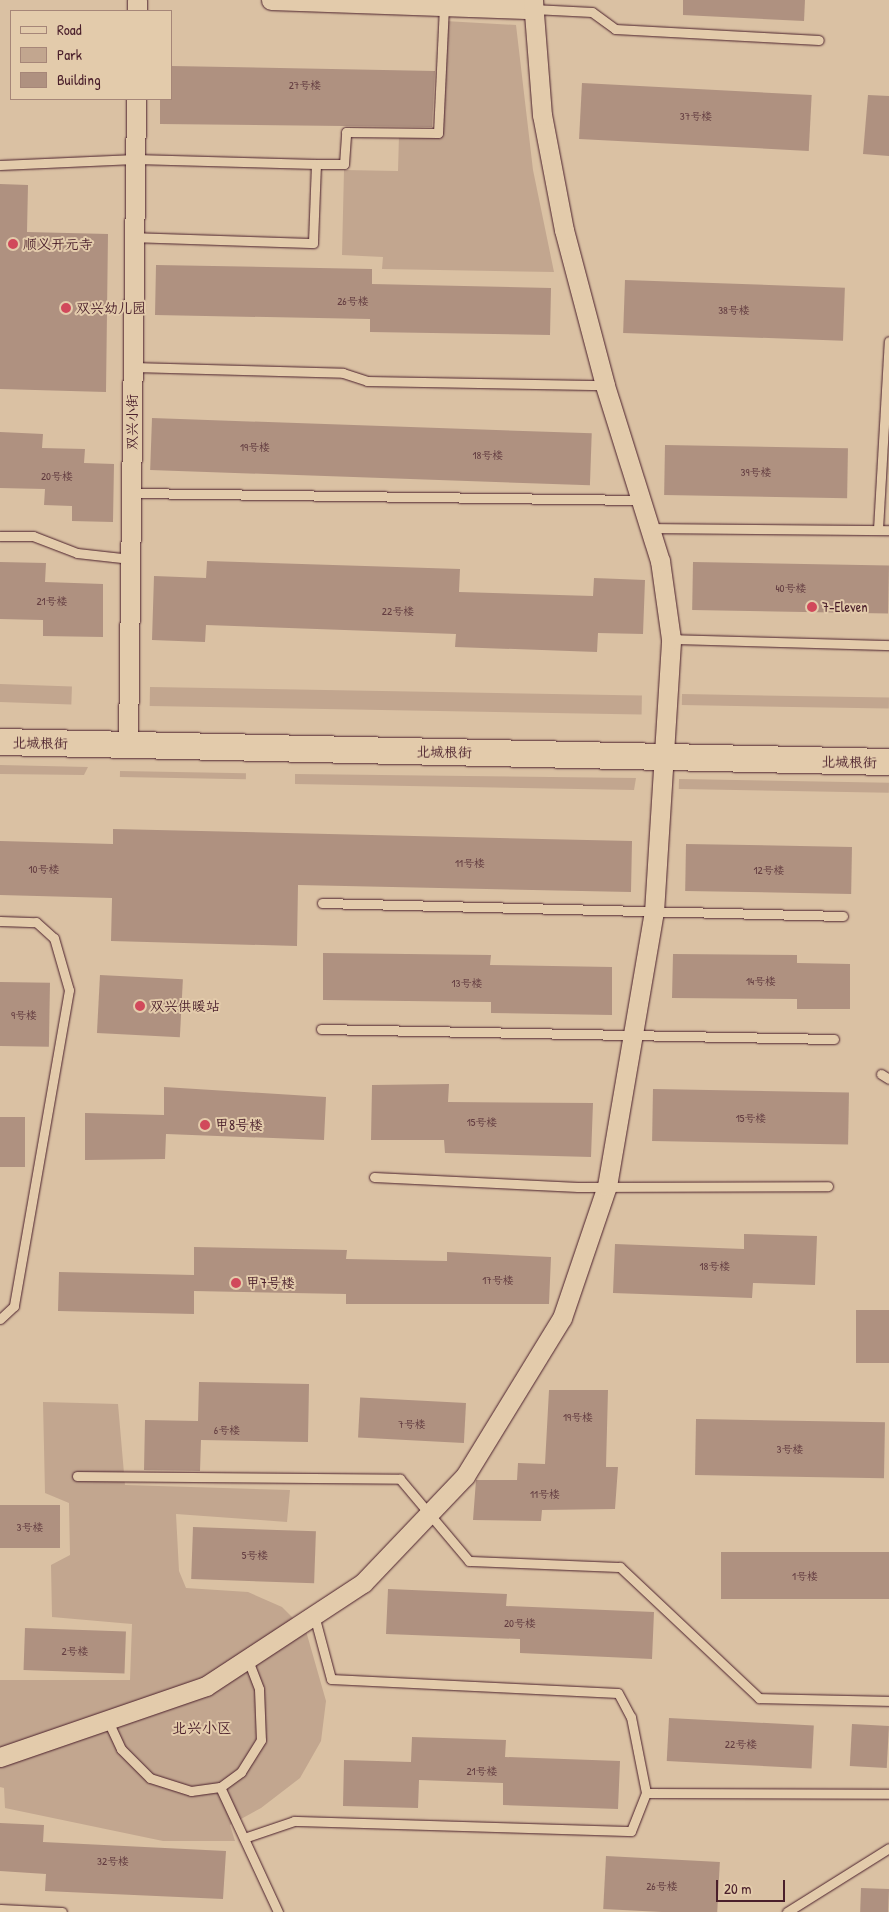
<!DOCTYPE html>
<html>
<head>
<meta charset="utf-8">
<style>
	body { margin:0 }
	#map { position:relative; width:889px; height:1912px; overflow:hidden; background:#dac1a3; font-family:"Patrick Hand","LXGW WenKai TC",sans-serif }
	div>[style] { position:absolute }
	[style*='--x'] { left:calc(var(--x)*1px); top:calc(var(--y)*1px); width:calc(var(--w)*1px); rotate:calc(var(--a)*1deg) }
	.green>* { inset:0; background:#c2a68f; transform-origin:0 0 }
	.building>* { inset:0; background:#af9180; transform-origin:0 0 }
	.roads { filter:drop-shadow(0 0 1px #4a1f2b) drop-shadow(0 0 1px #4a1f2b) }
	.lane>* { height:9px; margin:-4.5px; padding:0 4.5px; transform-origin:4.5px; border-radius:4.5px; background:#e3cbab }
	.street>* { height:19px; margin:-9.5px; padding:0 9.5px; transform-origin:9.5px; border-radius:9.5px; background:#e3cbab }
	.secondary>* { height:26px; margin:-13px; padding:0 13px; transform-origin:13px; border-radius:13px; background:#e3cbab }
	.dots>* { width:14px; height:14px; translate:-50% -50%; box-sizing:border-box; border:2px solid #e3cbab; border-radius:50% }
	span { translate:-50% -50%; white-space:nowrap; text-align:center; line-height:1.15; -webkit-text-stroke:4px #e3cbab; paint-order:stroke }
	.number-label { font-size:11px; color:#633c40 }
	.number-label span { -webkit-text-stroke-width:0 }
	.poi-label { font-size:14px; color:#4a1f2b }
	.left { translate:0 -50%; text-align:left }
	.street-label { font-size:14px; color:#4a1f2b }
	.neighbourhood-label { font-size:15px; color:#4a1f2b }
	.legend { position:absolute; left:10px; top:10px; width:162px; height:90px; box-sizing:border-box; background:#e3cbab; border:1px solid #a68678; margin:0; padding:6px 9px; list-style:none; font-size:15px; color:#4a1f2b }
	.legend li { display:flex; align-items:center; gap:10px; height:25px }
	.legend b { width:25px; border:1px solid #a68678 }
	.scale { position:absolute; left:716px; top:1880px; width:69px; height:22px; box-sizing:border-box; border:2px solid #4a1f2b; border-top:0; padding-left:6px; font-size:15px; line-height:18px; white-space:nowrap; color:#4a1f2b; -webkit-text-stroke:4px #e3cbab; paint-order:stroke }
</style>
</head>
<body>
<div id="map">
	<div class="green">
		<div style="clip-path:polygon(445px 21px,516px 25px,533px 170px,554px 272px,382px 269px,383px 257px,342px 255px,344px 170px,398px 171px,399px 135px,442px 136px)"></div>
		<div style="left:0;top:684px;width:72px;height:18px;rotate:2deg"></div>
		<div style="left:150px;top:687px;width:492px;height:19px;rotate:1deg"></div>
		<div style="left:682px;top:694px;width:207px;height:11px;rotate:1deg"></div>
		<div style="clip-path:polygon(0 765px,88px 767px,84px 775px,0 774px)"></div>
		<div style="left:120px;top:771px;width:126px;height:6px;rotate:1deg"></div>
		<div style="clip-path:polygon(295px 774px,636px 778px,634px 790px,295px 784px)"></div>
		<div style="left:679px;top:779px;width:210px;height:10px;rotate:1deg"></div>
		<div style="clip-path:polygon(43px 1402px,118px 1404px,125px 1485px,290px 1490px,287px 1522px,176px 1514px,179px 1571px,186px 1588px,248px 1592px,282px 1607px,306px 1631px,326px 1701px,321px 1741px,300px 1778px,261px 1808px,230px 1825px,235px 1841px,163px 1841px,5px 1808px,4px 1788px,0 1787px,0 1680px,130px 1680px,132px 1624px,52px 1617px,51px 1565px,70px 1555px,69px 1503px,45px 1493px)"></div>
	</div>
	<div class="building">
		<div style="clip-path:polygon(683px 0,805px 0,804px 21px,683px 15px)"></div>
		<div style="clip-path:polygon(171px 66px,435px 71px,432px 127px,160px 124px,160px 99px,171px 99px)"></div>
		<div style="left:582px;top:83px;width:230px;height:56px;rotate:3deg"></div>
		<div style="clip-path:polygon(868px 95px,889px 96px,889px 156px,863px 154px)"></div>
		<div style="clip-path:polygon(0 184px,28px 185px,27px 232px,108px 234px,106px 392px,0 389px)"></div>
		<div style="clip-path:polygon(156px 265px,372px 269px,372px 284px,551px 288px,550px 335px,370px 332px,370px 319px,155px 315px)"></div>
		<div style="left:625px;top:280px;width:220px;height:53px;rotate:2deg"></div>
		<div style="left:152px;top:418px;width:440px;height:52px;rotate:2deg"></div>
		<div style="clip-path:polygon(0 432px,43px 434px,42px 448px,85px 449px,84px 463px,114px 464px,113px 522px,72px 521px,72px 506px,44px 505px,45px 489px,0 488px)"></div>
		<div style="left:665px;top:445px;width:183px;height:50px;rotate:1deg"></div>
		<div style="clip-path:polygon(207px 561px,460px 569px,459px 592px,593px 596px,594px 578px,645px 580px,643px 634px,598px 633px,597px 652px,455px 647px,456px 634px,206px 625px,205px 642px,152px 640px,154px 576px,206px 578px)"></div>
		<div style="clip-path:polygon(0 562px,46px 563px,45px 582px,103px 584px,103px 637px,43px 636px,43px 620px,0 619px)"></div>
		<div style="left:693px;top:562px;width:196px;height:48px;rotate:1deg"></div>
		<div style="clip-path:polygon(113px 829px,632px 841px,631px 892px,298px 885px,297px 946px,111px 941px,112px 898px,0 895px,0 841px,113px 844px)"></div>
		<div style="left:686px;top:844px;width:166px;height:47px;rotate:1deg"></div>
		<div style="clip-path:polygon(323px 953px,491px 955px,490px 965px,612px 967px,612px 1015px,491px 1013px,491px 1002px,323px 1000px)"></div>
		<div style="clip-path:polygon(673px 954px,797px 955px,797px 963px,850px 964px,850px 1009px,797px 1009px,797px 999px,672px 998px)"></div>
		<div style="left:100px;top:975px;width:83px;height:58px;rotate:3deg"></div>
		<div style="left:0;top:982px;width:50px;height:64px;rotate:1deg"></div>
		<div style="clip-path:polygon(449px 1084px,448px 1102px,593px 1103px,591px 1157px,445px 1153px,444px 1140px,371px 1140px,372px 1085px)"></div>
		<div style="clip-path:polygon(164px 1087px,326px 1097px,324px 1140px,166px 1134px,165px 1159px,85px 1160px,85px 1113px,164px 1115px)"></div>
		<div style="left:653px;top:1089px;width:196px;height:52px;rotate:1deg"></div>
		<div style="left:0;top:1117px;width:25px;height:50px"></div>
		<div style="clip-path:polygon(744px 1234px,817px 1236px,815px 1285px,753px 1283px,752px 1298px,613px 1293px,615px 1244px,744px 1249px)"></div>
		<div style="clip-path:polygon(194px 1247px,347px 1250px,346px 1259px,447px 1261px,447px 1252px,551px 1257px,549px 1304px,346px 1304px,346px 1294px,194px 1291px,194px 1314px,58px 1311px,59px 1272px,194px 1275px)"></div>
		<div style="left:856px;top:1310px;width:33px;height:53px"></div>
		<div style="clip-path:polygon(199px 1382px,309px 1384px,308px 1442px,201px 1440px,200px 1471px,144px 1470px,145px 1420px,198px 1421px)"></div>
		<div style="clip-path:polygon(549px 1390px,608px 1390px,606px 1467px,618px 1467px,615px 1509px,542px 1510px,541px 1521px,473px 1520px,476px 1480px,517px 1480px,518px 1463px,545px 1464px)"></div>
		<div style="left:466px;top:1403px;width:40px;height:106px;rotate:93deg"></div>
		<div style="left:696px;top:1419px;width:189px;height:56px;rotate:1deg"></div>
		<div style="left:0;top:1505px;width:60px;height:43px"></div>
		<div style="left:193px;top:1527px;width:123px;height:52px;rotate:2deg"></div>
		<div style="left:889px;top:1552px;width:47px;height:168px;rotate:90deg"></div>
		<div style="clip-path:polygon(388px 1589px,507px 1594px,506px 1606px,654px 1612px,652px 1659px,520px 1653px,520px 1639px,386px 1634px)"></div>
		<div style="left:25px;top:1628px;width:101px;height:42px;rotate:2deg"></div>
		<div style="left:669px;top:1718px;width:145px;height:43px;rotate:3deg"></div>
		<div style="left:852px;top:1724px;width:37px;height:42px;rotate:3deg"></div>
		<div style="clip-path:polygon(412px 1737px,506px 1740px,505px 1757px,620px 1761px,618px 1809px,503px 1805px,503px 1783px,419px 1780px,418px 1808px,343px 1806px,344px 1760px,411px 1762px)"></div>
		<div style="clip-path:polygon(0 1823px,44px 1825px,43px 1842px,226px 1851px,223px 1899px,45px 1891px,46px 1874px,0 1871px)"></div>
		<div style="left:606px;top:1856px;width:114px;height:53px;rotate:3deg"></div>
		<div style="left:861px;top:1888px;width:28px;height:24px;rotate:2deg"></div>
	</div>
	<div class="roads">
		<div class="lane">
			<div style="--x:533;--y:9;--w:59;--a:2.9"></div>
			<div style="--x:592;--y:12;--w:29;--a:36"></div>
			<div style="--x:615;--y:29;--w:204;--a:3.1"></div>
			<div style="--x:316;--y:164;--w:28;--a:0"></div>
			<div style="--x:344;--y:164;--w:32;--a:-86"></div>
			<div style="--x:346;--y:132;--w:92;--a:0.6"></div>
			<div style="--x:438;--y:133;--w:127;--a:-87.3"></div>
			<div style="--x:0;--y:165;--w:135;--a:-2.5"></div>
			<div style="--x:135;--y:159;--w:181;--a:1.6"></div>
			<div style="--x:316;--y:164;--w:79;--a:92.2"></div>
			<div style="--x:313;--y:243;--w:179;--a:-178.1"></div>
			<div style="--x:133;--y:367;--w:210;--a:1.6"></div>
			<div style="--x:343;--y:373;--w:25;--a:18"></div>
			<div style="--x:367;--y:381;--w:238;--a:1"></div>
			<div style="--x:132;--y:493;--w:507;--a:0.79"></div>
			<div style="--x:649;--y:528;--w:240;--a:0.5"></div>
			<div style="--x:878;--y:529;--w:188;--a:-86.7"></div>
			<div style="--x:0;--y:536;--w:33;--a:0"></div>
			<div style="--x:33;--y:536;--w:47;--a:21.1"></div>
			<div style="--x:77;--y:553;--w:54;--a:6.3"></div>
			<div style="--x:671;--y:639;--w:218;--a:1.6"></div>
			<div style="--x:322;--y:903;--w:521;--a:1.43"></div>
			<div style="--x:0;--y:921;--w:36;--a:2"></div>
			<div style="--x:36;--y:922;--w:24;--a:42"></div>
			<div style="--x:54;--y:938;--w:54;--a:73.9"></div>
			<div style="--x:69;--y:990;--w:321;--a:99.9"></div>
			<div style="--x:14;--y:1306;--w:19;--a:137"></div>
			<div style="--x:321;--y:1029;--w:513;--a:1.12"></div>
			<div style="--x:881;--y:1074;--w:9;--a:32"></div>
			<div style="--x:374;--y:1177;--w:204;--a:2.8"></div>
			<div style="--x:578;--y:1187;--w:250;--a:-0.2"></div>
			<div style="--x:77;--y:1476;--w:323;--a:0.5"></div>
			<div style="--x:400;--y:1479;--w:107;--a:49.9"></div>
			<div style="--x:469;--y:1561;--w:151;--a:2.3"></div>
			<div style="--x:620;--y:1567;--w:191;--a:43.3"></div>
			<div style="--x:759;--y:1698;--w:130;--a:1.3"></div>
			<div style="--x:314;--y:1615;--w:66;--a:75.1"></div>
			<div style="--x:331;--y:1679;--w:287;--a:2.8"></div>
			<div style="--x:618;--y:1693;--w:27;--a:62"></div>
			<div style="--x:631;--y:1717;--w:77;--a:78.8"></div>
			<div style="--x:248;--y:1660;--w:31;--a:69"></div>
			<div style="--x:259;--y:1689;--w:51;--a:87.8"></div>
			<div style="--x:261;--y:1740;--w:38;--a:122"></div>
			<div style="--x:241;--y:1772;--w:26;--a:144"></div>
			<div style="--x:220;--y:1787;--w:138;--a:65.1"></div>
			<div style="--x:108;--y:1721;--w:31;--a:65"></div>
			<div style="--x:121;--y:1749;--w:41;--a:45"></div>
			<div style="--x:150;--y:1778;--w:43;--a:17.6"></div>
			<div style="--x:191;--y:1791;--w:29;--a:-8"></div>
			<div style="--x:244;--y:1838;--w:53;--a:-18.8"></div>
			<div style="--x:294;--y:1821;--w:337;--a:1.7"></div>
			<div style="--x:631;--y:1831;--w:41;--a:-68.5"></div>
			<div style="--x:646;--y:1793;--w:243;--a:0.2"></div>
			<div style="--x:0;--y:1909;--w:62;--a:2.8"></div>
			<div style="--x:787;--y:1912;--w:120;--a:-32.1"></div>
		</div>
		<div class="street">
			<div style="--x:271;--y:0;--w:262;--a:2"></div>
			<div style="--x:137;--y:11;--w:11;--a:-90"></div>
			<div style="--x:128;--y:745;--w:646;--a:-89.29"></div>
			<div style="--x:0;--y:1757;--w:218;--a:-19"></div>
			<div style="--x:206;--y:1686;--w:188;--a:-33.3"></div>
			<div style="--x:363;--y:1583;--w:148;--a:-46.4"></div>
			<div style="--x:465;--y:1476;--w:185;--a:-58.5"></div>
			<div style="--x:562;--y:1318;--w:139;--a:-71.2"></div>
			<div style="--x:607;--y:1186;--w:278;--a:-80.3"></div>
			<div style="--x:654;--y:912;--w:274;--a:-86.4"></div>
			<div style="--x:671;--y:639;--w:79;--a:-98"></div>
			<div style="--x:660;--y:561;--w:184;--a:-107.4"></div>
			<div style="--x:605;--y:385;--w:160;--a:-104.8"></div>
			<div style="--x:564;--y:230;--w:117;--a:-100.8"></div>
			<div style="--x:542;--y:115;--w:115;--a:-94.5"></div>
		</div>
		<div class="secondary">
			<div style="--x:0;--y:742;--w:889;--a:1.29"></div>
		</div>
	</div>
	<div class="dots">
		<div style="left:13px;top:244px;background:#d1495b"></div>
		<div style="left:66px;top:308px;background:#d1495b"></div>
		<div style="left:812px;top:607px;background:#d1495b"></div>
		<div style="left:140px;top:1006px;background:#d1495b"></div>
		<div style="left:205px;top:1125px;background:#d1495b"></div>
		<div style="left:236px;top:1283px;background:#d1495b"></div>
	</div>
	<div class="number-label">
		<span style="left:305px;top:85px">27号楼</span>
		<span style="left:696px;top:116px">37号楼</span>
		<span style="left:353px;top:301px">26号楼</span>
		<span style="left:734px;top:310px">38号楼</span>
		<span style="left:255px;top:447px">19号楼</span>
		<span style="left:488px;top:455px">18号楼</span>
		<span style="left:756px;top:472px">39号楼</span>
		<span style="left:57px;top:476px">20号楼</span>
		<span style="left:791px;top:588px">40号楼</span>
		<span style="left:52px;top:601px">21号楼</span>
		<span style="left:398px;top:611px">22号楼</span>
		<span style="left:470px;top:863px">11号楼</span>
		<span style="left:44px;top:869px">10号楼</span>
		<span style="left:769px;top:870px">12号楼</span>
		<span style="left:761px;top:981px">14号楼</span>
		<span style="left:467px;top:983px">13号楼</span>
		<span style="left:24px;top:1015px">9号楼</span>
		<span style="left:751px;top:1118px">15号楼</span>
		<span style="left:482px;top:1122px">15号楼</span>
		<span style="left:715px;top:1266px">18号楼</span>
		<span style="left:498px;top:1280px">17号楼</span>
		<span style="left:578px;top:1417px">19号楼</span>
		<span style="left:412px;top:1424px">7号楼</span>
		<span style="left:227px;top:1430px">6号楼</span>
		<span style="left:790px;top:1449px">3号楼</span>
		<span style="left:545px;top:1494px">11号楼</span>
		<span style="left:30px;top:1527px">3号楼</span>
		<span style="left:255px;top:1555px">5号楼</span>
		<span style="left:805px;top:1576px">1号楼</span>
		<span style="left:520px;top:1623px">20号楼</span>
		<span style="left:75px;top:1651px">2号楼</span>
		<span style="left:741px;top:1744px">22号楼</span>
		<span style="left:482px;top:1771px">21号楼</span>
		<span style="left:113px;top:1861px">32号楼</span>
		<span style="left:662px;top:1886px">26号楼</span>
	</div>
	<div class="poi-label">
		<span class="left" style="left:23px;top:244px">顺义开元寺</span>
		<span class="left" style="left:76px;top:308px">双兴幼儿园</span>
		<span class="left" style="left:822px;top:607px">7-Eleven</span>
		<span class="left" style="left:150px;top:1006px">双兴供暖站</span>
		<span class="left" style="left:215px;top:1125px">甲8号楼</span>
		<span class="left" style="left:246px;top:1283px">甲7号楼</span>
	</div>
	<div class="street-label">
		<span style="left:132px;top:422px;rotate:-90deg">双兴小街</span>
		<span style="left:40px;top:743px;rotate:1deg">北城根街</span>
		<span style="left:444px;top:752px;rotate:1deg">北城根街</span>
		<span style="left:849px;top:762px;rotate:1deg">北城根街</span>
	</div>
	<div class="neighbourhood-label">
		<span style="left:202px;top:1728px">北兴小区</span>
	</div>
	<ul class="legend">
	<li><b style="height:6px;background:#e3cbab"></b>Road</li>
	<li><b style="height:14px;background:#c2a68f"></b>Park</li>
	<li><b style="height:14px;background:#af9180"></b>Building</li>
	</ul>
	<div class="scale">20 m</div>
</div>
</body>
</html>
